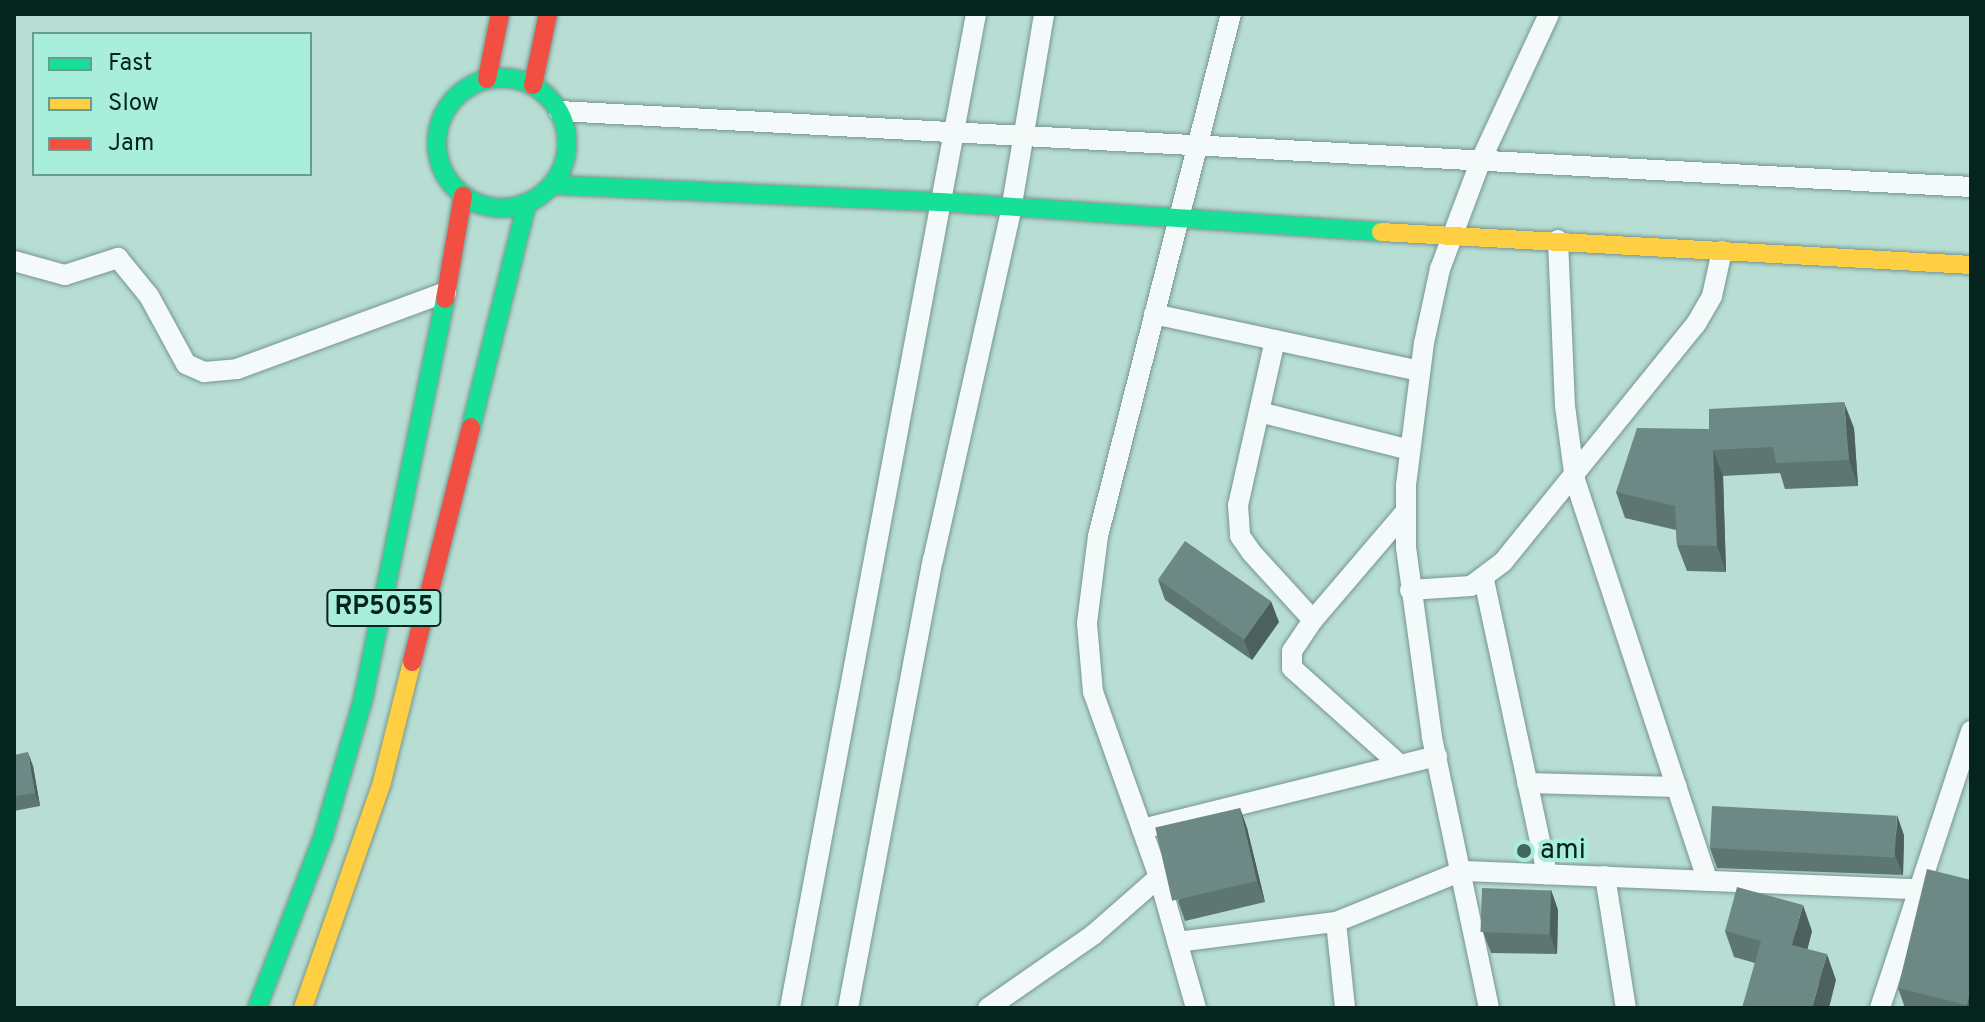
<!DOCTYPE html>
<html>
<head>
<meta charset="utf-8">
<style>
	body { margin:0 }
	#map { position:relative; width:1985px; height:1022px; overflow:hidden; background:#b8ded4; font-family:Overpass,sans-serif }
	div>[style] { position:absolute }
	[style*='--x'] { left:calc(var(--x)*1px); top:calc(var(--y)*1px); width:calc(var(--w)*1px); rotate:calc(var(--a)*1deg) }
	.roads { filter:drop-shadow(0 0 2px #76958e) drop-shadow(0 0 2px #76958e) }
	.street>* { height:20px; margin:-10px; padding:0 10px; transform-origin:10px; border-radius:10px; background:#f4faf9 }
	.fast>* { height:18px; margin:-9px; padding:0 9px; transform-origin:9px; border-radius:9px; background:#16e098 }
	.fast>.ring { margin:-9px; padding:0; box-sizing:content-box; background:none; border:18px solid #16e098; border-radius:50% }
	.slow>* { height:18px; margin:-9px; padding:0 9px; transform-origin:9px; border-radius:9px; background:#ffcf43 }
	.jam>* { height:18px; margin:-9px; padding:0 9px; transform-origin:9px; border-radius:9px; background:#f24e42 }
	.wall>* { inset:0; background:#5e7672 }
	.shaded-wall>* { inset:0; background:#4c605d }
	.building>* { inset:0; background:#6d8985; transform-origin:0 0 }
	.dots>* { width:22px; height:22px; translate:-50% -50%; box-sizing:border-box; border:4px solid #a8eedb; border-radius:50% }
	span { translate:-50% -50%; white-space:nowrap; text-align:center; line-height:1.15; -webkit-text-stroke:8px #a8eedb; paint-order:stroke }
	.shield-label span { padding:2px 6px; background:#a8eedb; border:2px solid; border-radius:6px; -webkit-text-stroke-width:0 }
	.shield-label { font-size:26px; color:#06241e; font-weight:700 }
	.poi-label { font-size:28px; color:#06241e }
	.left { translate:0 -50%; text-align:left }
	.frame { position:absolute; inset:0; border:16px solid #06241e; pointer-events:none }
	.legend { position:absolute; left:32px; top:32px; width:280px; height:144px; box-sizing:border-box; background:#a8eedb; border:2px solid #679d8f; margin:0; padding:10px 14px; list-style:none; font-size:24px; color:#06241e }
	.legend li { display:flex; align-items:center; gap:16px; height:40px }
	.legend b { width:40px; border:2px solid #679d8f }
</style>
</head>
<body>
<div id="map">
	<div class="roads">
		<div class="street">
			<div style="--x:559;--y:111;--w:1414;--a:3.08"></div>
			<div style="--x:1558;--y:240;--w:166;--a:87.6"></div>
			<div style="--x:1565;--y:406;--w:75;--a:82.3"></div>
			<div style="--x:1575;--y:480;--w:422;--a:71.7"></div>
			<div style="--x:14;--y:261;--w:53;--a:15.4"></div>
			<div style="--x:65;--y:275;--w:56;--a:-17.8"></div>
			<div style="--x:118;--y:258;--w:49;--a:50.8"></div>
			<div style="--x:149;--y:296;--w:77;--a:61.4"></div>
			<div style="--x:186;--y:364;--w:20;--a:24"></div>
			<div style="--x:204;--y:372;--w:33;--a:-5"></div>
			<div style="--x:237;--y:369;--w:223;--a:-20.2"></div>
			<div style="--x:1154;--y:314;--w:272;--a:12.1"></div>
			<div style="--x:1275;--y:340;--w:169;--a:102.6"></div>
			<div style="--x:1238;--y:505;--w:31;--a:86"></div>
			<div style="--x:1240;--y:536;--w:19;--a:55"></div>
			<div style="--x:1251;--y:552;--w:92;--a:47.6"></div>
			<div style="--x:1313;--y:620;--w:143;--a:-49.5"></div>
			<div style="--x:1259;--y:412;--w:156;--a:14.1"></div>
			<div style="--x:1484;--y:580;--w:301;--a:77.9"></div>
			<div style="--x:1410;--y:590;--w:61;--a:-3.8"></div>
			<div style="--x:1471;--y:586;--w:40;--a:-37"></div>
			<div style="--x:1503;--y:562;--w:306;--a:-51"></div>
			<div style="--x:1696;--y:324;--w:32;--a:-60"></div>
			<div style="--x:1712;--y:296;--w:46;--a:-77.5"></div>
			<div style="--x:1313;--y:620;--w:37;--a:124"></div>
			<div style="--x:1292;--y:651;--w:17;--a:90"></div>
			<div style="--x:1292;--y:668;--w:145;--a:41.9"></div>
			<div style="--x:1527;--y:783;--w:150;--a:1.5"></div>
			<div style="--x:1142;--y:829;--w:304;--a:-13.9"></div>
			<div style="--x:1605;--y:876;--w:134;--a:81"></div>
			<div style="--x:1336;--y:922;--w:86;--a:84"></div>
			<div style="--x:1177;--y:942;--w:160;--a:-7.2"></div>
			<div style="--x:1336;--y:922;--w:136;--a:-22"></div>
			<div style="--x:1462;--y:871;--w:457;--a:2.3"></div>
			<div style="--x:790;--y:1008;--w:1011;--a:-79.4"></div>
			<div style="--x:848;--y:1008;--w:456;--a:-79.3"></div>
			<div style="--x:933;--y:560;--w:359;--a:-77.4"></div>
			<div style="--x:1011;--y:210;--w:199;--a:-80.4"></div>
			<div style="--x:988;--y:1008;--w:128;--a:-34.8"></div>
			<div style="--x:1093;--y:935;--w:88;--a:-41.3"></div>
			<div style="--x:1196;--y:1008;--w:136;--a:-105.8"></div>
			<div style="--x:1159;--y:877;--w:196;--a:-109.6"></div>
			<div style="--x:1093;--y:692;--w:69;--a:-95"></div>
			<div style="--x:1087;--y:623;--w:88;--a:-82.8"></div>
			<div style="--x:1098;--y:536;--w:539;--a:-75.71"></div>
			<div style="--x:1489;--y:1008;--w:277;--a:-101.9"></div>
			<div style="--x:1432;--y:737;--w:192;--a:-97.8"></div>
			<div style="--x:1406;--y:547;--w:62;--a:-90"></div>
			<div style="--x:1406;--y:485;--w:143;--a:-82.8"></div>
			<div style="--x:1424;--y:343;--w:76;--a:-77.8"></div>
			<div style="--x:1440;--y:269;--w:116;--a:-69.4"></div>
			<div style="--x:1481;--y:160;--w:161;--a:-65"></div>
			<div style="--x:1880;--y:1008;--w:292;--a:-71.8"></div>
		</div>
		<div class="fast">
			<div class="ring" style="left:437px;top:78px;width:112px;height:112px"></div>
			<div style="--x:552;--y:185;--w:390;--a:2.5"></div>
			<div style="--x:942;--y:202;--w:440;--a:3.9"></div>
			<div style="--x:471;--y:427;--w:231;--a:-76"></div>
			<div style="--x:257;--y:1008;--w:183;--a:-68.9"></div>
			<div style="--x:323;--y:837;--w:144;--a:-73.8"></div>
			<div style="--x:363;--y:699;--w:408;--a:-78.4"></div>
		</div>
		<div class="slow">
			<div style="--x:1381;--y:232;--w:591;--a:3.2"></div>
			<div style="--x:303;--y:1008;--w:239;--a:-70.7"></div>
			<div style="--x:382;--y:782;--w:124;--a:-76"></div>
		</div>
		<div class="jam">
			<div style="--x:487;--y:79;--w:66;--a:-78.7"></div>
			<div style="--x:533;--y:85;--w:73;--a:-78.1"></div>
			<div style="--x:445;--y:299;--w:105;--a:-80.1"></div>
			<div style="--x:412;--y:662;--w:242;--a:-75.9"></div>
		</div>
	</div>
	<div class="wall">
		<div style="clip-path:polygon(1854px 428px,1858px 486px,1785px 489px,1780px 473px,1723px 476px,1726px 572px,1687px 571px,1677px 545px,1676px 530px,1625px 518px,1616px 492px,1709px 429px)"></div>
		<div style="clip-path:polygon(1158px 580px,1279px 622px,1252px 660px,1165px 600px)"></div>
		<div style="clip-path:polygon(14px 755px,33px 766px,40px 806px,14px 811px)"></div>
		<div style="clip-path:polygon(1240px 808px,1247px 828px,1265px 902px,1185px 921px,1178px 901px)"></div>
		<div style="clip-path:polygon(1904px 835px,1903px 875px,1717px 868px,1710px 848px)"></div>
		<div style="clip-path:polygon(1971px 880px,1971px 1008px,1905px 1008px,1898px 988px)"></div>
		<div style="clip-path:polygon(1551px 890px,1558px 910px,1557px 954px,1491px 953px,1483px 932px)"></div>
		<div style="clip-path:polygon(1725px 931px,1812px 931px,1807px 949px,1836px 980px,1747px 993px,1755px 963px,1734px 957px)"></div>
	</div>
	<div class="shaded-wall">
		<div style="clip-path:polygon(1844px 402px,1854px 428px,1858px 486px,1849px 460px)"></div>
		<div style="clip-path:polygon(1713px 450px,1723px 476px,1726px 572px,1717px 546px)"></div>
		<div style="clip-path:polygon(1271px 601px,1279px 622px,1252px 660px,1244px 640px)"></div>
		<div style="clip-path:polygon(28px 752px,33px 766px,40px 806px,35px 793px)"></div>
		<div style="clip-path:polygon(1240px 808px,1247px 828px,1265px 902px,1257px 881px)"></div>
		<div style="clip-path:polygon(1897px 815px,1904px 835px,1903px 875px,1895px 855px)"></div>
		<div style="clip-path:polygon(1551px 890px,1558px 910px,1557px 954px,1550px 934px)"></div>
		<div style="clip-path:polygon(1803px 905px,1812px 931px,1802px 971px,1792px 945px)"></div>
		<div style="clip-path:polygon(1827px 954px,1836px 980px,1829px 1008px,1812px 1008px)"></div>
		<div style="clip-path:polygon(1971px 988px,1971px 1008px,1968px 1008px,1967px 1005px)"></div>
	</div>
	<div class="building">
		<div style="clip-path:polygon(1844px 402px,1849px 460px,1776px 463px,1773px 447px,1713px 450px,1717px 546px,1677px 545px,1675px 506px,1616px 492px,1637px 428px,1709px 429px,1709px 409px)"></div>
		<div style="left:1185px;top:541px;width:105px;height:47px;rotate:35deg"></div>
		<div style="clip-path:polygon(28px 752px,35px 793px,14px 796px,14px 755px)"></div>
		<div style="left:1712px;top:806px;width:185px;height:42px;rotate:3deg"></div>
		<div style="left:1240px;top:808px;width:75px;height:87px;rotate:77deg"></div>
		<div style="clip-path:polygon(1927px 869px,1971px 880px,1971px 988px,1967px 1005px,1898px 988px)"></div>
		<div style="clip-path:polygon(1737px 887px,1803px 905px,1792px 945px,1827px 954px,1812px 1008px,1742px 1008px,1761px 941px,1725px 931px)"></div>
		<div style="left:1482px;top:888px;width:69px;height:44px;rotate:2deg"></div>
	</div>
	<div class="dots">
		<div style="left:1524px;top:851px;background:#44655e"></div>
	</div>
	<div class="shield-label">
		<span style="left:384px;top:608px">RP5055</span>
	</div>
	<div class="poi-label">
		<span class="left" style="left:1540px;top:851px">ami</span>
	</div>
	<div class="frame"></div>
	<ul class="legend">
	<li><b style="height:10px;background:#16e098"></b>Fast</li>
	<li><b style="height:10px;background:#ffcf43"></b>Slow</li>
	<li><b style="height:10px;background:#f24e42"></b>Jam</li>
	</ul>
</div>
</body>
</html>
